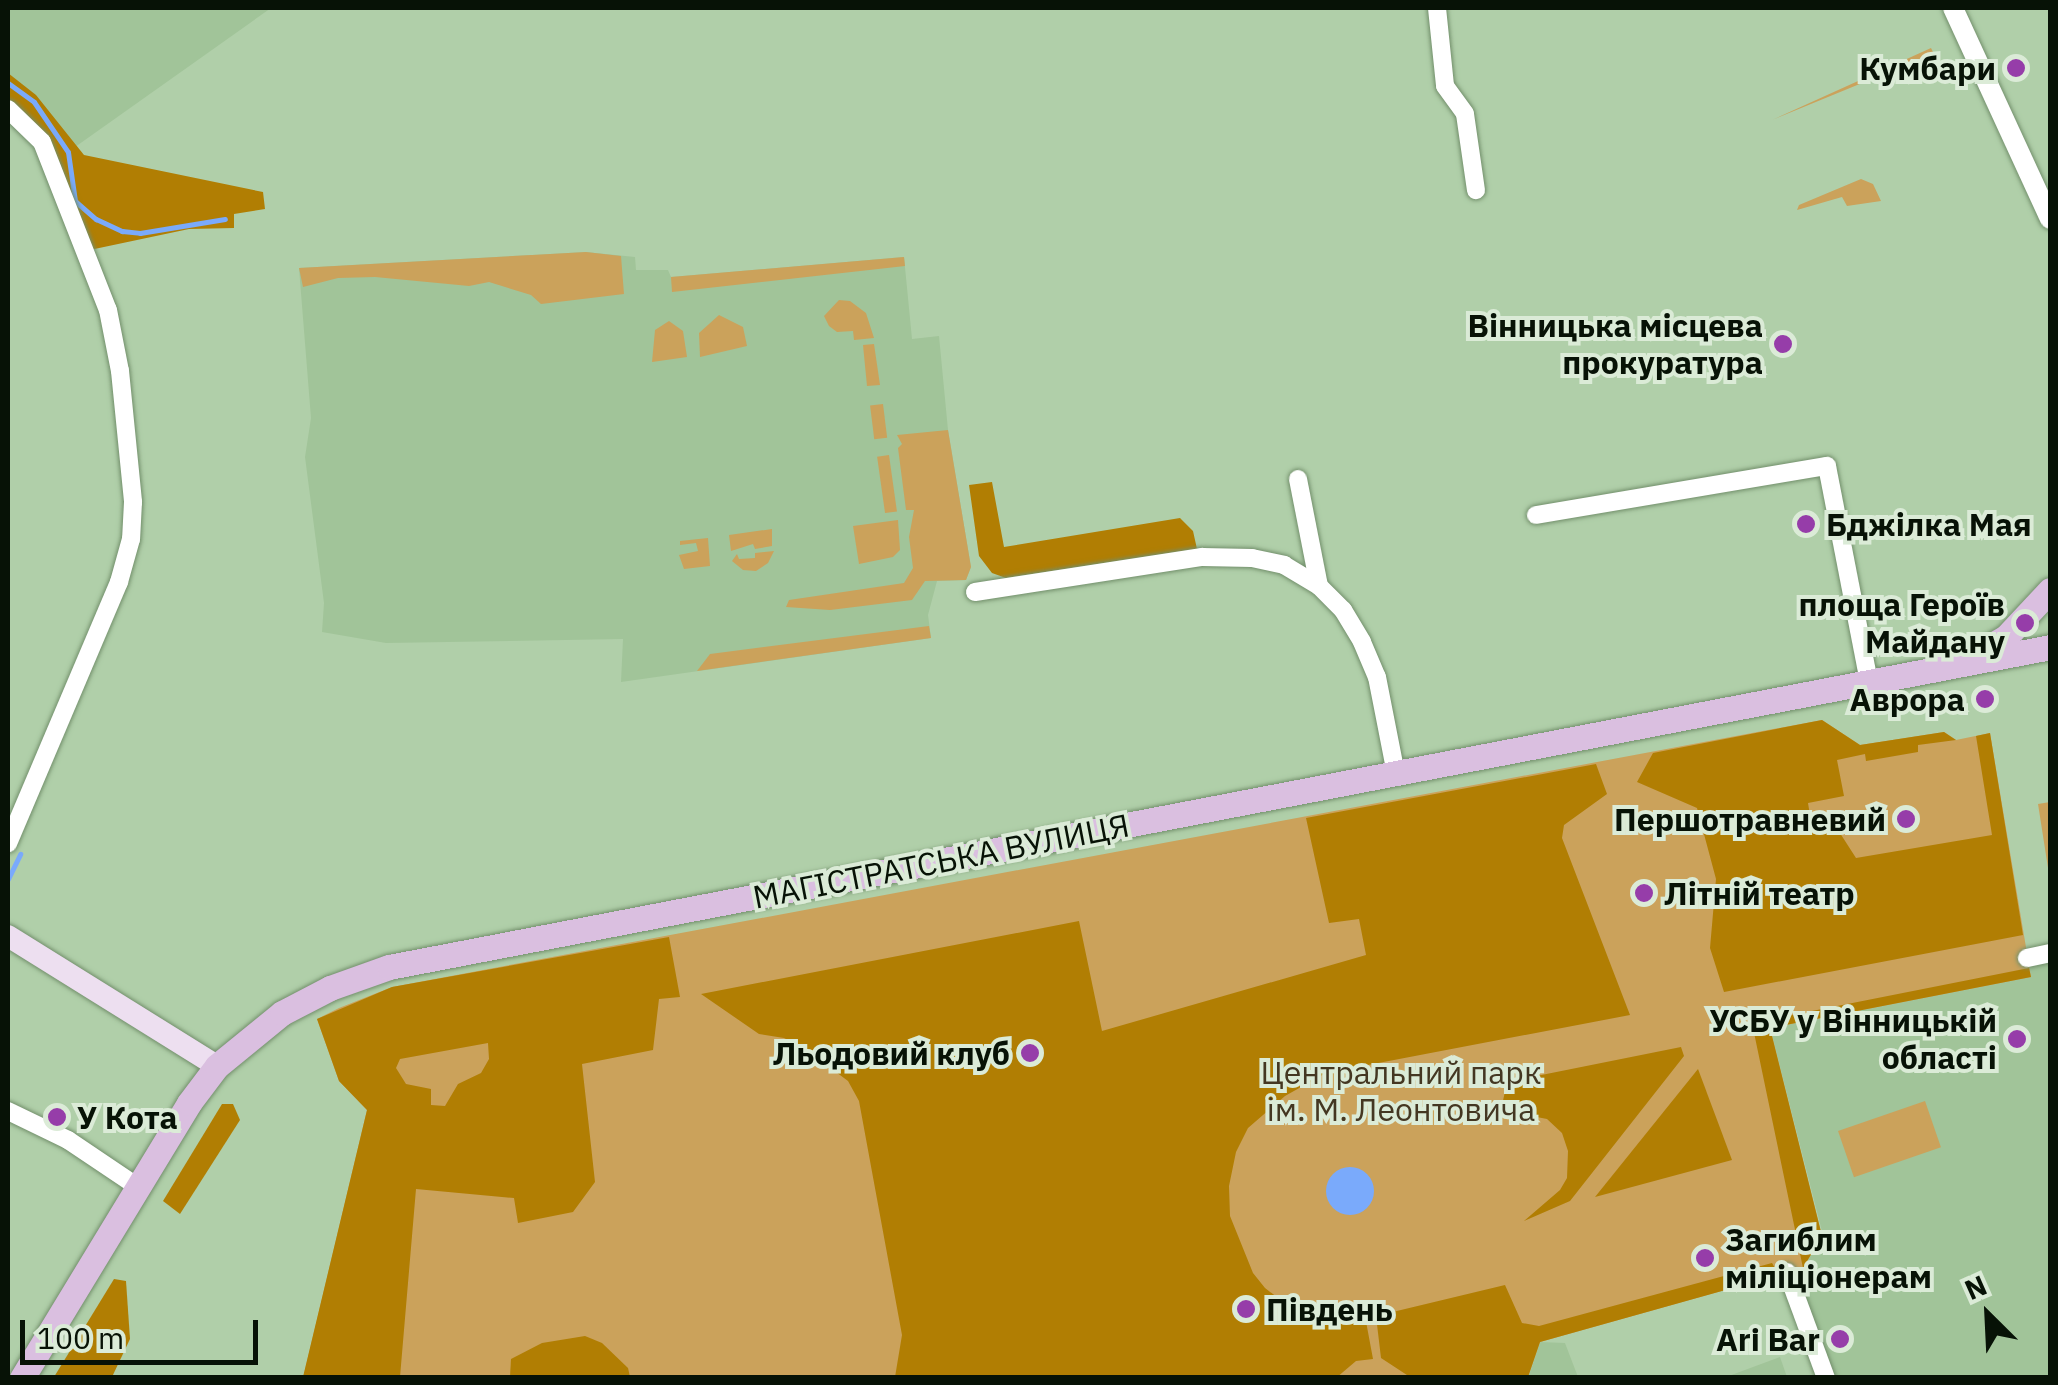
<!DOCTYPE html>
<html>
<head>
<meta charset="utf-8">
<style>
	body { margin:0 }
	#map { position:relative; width:2058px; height:1385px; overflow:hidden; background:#b0cfa9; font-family:"IBM Plex Sans",sans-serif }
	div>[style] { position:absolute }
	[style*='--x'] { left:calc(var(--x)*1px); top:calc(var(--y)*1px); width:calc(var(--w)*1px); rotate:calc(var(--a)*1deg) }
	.built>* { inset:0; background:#a1c499 }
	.green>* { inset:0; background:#cba25b; transform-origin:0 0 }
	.forest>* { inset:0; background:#b17e03 }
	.water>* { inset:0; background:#7aaafb }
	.round { border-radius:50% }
	.stream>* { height:5px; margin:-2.5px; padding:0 2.5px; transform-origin:2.5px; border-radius:2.5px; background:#7aaafb }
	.roads { filter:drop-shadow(0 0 2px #728f6b) drop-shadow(0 0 2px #728f6b) }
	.minor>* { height:18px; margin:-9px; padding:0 9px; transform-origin:9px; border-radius:9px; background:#fff }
	.tertiary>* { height:20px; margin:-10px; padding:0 10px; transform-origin:10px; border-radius:10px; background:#fff }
	.secondary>* { height:22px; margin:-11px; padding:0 11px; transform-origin:11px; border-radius:11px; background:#eddff0 }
	.primary>* { height:25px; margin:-12.5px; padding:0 12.5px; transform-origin:12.5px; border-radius:12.5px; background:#dabfe0 }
	.dots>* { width:28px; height:28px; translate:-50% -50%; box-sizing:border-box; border:5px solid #dbebd7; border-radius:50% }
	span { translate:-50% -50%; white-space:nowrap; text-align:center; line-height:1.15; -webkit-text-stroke:8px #dbebd7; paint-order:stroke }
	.poi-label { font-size:32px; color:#071206; font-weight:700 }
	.right { translate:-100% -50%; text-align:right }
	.left { translate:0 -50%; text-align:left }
	.street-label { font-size:32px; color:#071206 }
	.park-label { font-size:32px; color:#443722 }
	.frame { position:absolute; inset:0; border:10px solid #071206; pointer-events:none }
	.north { position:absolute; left:1938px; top:1265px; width:100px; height:100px; -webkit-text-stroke:8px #dbebd7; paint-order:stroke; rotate:336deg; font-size:28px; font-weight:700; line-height:40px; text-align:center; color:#071206 }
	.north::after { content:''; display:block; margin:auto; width:35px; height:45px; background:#071206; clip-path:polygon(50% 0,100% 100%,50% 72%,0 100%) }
	.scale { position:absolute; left:20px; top:1320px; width:238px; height:45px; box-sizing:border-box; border:5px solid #071206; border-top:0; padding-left:12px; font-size:30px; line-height:35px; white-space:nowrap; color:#071206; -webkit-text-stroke:8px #dbebd7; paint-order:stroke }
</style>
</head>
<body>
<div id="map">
	<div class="built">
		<div style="clip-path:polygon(8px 8px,271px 8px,68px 152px,8px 83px)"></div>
		<div style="clip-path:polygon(586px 252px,635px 257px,636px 270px,668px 270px,671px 277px,904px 257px,912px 339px,939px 336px,948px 430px,971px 567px,966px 580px,937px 581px,928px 615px,931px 638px,621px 682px,623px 639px,386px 643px,322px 632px,324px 603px,305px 457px,311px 418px,299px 268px)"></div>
		<div style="clip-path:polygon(2050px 953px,2050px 1377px,1826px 1377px,1787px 1272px,1803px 1268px,1823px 1235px,1770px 1028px,2030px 977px,2027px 958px)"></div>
		<div style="clip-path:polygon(1540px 1342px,1565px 1343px,1578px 1377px,1528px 1378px)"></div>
		<div style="clip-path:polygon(1780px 1357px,1787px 1377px,1726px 1377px)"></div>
	</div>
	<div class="green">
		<div style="clip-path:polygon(1931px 48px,1933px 52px,1925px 58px,1929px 76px,1918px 80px,1906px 65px,1772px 120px)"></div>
		<div style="clip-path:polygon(1861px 179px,1873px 184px,1881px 201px,1847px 206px,1842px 197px,1797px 210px,1799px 205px)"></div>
		<div style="clip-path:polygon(586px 252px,621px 256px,624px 294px,541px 304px,531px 295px,489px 282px,469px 286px,375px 277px,338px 278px,303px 287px,299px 268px)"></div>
		<div style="clip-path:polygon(904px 257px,905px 266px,672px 292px,671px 277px)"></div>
		<div style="clip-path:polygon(839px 300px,850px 301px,866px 313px,874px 338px,854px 340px,853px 331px,837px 332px,829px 326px,824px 316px)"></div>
		<div style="clip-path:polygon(719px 315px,743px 327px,747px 346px,700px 357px,699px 333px)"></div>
		<div style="clip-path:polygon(669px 321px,683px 331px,687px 357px,652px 362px,655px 330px)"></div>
		<div style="clip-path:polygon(874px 344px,880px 385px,867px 386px,863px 345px)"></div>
		<div style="left:883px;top:404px;width:34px;height:13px;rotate:83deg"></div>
		<div style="clip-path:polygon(948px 430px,971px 567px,966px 580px,925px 581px,912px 600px,830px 610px,786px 607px,789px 600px,904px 583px,913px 568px,909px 537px,914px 510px,906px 510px,898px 448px,902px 444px,897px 435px)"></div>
		<div style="left:889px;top:455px;width:57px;height:12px;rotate:82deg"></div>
		<div style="clip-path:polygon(898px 520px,900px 550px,893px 557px,859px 564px,853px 526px)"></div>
		<div style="clip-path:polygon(772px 529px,772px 546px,755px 549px,753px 544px,731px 551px,729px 535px)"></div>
		<div style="clip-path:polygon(708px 538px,710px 566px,684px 569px,679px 555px,698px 551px,696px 543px,680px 545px,680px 541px)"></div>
		<div style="clip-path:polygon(774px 551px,768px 563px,756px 571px,743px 570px,732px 561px,737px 554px,739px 559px,755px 558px,755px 553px)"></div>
		<div style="clip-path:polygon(929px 626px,931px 638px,697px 671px,710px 654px)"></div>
		<div style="clip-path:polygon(1822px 720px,1860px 745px,1944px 732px,1956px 740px,1990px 733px,2031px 977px,1770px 1028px,1822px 1236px,1803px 1268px,1540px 1342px,1528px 1377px,303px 1378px,367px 1110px,339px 1081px,317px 1019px,339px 1008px,392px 987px)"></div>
		<div style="clip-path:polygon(2050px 802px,2050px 868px,2048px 868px,2038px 804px)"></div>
		<div style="left:1925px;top:1101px;width:49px;height:92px;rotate:71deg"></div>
	</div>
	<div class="forest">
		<div style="clip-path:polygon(8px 73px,36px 95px,84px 155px,263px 192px,265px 209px,234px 214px,234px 228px,189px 229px,85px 251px,42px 142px,8px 109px)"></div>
		<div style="clip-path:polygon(992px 482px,1004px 547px,1180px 518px,1193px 531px,1197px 549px,1006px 578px,992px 573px,979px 556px,969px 485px)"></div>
		<div style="clip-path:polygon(1822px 720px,1860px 745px,1944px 732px,1956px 740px,1918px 745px,1918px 752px,1866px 761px,1865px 754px,1837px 760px,1844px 796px,1808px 803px,1813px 834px,1838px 830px,1856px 858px,1992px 835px,1976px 736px,1990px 733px,2023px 935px,1724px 992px,1710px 948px,1716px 879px,1697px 808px,1637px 782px,1653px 753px)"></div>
		<div style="clip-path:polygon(1596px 764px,1607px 794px,1564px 825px,1562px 838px,1630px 1015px,1326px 1073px,1285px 1096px,1248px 1128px,1236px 1152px,1229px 1186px,1230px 1216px,1253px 1273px,1265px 1288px,1291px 1308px,1310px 1313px,1365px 1316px,1373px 1359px,1356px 1361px,1336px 1378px,895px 1377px,902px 1335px,859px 1101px,848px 1081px,804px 1048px,784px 1038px,759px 1034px,701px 994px,1079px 921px,1102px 1031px,1366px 955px,1359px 919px,1329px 923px,1306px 818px)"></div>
		<div style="clip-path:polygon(evenodd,669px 937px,680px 997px,659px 999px,653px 1050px,582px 1064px,595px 1182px,573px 1212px,518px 1223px,514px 1198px,416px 1189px,400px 1377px,303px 1377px,367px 1110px,339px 1081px,317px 1019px,392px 987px,669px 937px,488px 1043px,489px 1059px,481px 1073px,458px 1084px,445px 1106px,431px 1105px,431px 1089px,406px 1084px,396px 1068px,400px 1059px,488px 1043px)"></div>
		<div style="clip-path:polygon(2029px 968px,2031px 977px,1770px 1028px,1822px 1236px,1803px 1268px,1752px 1023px)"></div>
		<div style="clip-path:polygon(1681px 1047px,1684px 1056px,1570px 1201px,1524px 1221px,1560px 1190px,1567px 1178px,1568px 1151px,1562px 1133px,1547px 1119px,1501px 1110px,1507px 1082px)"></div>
		<div style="clip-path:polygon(1698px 1069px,1732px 1160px,1595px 1197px)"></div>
		<div style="clip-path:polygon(222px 1104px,233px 1104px,240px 1120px,180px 1214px,163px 1201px)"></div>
		<div style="clip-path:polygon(1772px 1263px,1779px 1275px,1540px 1342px,1528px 1377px,1410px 1377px,1381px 1358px,1376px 1316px,1505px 1285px,1522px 1323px,1539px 1326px)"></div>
		<div style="clip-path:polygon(114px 1279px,126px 1281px,130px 1339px,112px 1377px,54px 1377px)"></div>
		<div style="clip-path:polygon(585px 1336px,602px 1343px,628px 1368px,630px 1377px,510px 1377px,511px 1359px,542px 1343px)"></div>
	</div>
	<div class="water">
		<div class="round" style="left:1326px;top:1167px;width:48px;height:48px"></div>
	</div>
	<div class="stream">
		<div style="--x:8;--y:83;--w:32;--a:36"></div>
		<div style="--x:34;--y:102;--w:60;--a:55.8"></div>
		<div style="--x:68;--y:152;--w:49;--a:81.9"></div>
		<div style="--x:75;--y:201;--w:28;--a:41"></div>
		<div style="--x:96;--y:219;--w:29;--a:25"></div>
		<div style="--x:122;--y:231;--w:18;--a:6"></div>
		<div style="--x:140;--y:233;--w:86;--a:-9.4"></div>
		<div style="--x:8;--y:879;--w:28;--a:-64"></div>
	</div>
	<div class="roads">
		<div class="minor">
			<div style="--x:1437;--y:8;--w:78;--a:84.1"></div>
			<div style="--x:1445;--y:86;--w:34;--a:54"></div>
			<div style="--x:1465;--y:114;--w:77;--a:81.8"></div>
			<div style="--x:8;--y:109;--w:47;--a:44.1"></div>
			<div style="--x:42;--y:142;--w:180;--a:68.6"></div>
			<div style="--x:108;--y:310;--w:62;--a:78.9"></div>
			<div style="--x:120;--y:371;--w:132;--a:84.3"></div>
			<div style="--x:133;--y:502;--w:37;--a:93"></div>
			<div style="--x:131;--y:539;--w:45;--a:105.6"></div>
			<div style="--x:119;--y:582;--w:284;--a:113"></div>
			<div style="--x:1298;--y:479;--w:109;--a:78.9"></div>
			<div style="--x:1536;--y:515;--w:295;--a:-9.6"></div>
			<div style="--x:1827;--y:466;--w:221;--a:79"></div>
			<div style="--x:975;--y:592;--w:230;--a:-8.8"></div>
			<div style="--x:1202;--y:557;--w:50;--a:1.1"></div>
			<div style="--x:1252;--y:558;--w:33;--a:12"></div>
			<div style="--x:1284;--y:565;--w:41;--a:31"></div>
			<div style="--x:1319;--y:586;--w:34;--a:45"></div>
			<div style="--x:1343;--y:610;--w:37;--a:59"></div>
			<div style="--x:1362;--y:642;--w:38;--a:67"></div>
			<div style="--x:1377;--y:677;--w:99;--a:78.9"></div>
			<div style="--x:2027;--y:958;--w:24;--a:-12"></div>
			<div style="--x:8;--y:1111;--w:67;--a:25.8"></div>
			<div style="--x:68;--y:1140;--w:84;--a:33.9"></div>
			<div style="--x:1787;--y:1272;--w:113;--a:69.8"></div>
		</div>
		<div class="tertiary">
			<div style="--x:1953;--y:8;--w:232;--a:65.3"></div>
		</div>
		<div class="secondary">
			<div style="--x:8;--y:936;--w:246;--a:31.9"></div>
		</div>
		<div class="primary">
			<div style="--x:1973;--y:656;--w:38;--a:-30"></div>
			<div style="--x:2006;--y:637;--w:64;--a:-46.9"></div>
			<div style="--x:22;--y:1378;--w:322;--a:-58.7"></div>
			<div style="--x:189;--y:1103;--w:46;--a:-52.9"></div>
			<div style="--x:217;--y:1066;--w:84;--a:-39.2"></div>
			<div style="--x:282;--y:1013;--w:54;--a:-27.5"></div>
			<div style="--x:330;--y:988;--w:63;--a:-19.6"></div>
			<div style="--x:389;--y:967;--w:1692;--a:-10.9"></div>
		</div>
	</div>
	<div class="dots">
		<div style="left:2016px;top:68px;background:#963da9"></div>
		<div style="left:1783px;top:344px;background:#963da9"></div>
		<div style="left:1806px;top:524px;background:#963da9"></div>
		<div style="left:2025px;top:623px;background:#963da9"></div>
		<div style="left:1985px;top:699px;background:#963da9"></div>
		<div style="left:1906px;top:819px;background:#963da9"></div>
		<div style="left:1644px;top:893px;background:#963da9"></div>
		<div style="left:2017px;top:1039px;background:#963da9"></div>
		<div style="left:1030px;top:1053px;background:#963da9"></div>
		<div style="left:57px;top:1117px;background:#963da9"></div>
		<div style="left:1705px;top:1258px;background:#963da9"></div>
		<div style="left:1246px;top:1309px;background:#963da9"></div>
		<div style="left:1840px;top:1339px;background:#963da9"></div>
	</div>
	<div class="poi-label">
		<span class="right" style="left:1996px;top:68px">Кумбари</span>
		<span class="right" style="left:1763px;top:344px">Вінницька місцева<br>прокуратура</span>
		<span class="left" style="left:1826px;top:524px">Бджілка Мая</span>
		<span class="right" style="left:2005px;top:623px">площа Героїв<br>Майдану</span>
		<span class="right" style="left:1965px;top:699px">Аврора</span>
		<span class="right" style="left:1886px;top:819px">Першотравневий</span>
		<span class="left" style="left:1664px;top:893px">Літній театр</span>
		<span class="right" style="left:1997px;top:1039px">УСБУ у Вінницькій<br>області</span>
		<span class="right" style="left:1010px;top:1053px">Льодовий клуб</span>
		<span class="left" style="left:77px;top:1117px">У Кота</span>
		<span class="left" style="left:1725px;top:1258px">Загиблим<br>міліціонерам</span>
		<span class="left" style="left:1266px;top:1309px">Південь</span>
		<span class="right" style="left:1820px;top:1339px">Ari Bar</span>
	</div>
	<div class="street-label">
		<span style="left:941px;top:861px;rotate:-11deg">МАГІСТРАТСЬКА ВУЛИЦЯ</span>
	</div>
	<div class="park-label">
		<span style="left:1401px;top:1091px">Центральний парк<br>ім. М. Леонтовича</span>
	</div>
	<div class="frame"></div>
	<div class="north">N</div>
	<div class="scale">100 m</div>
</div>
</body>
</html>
